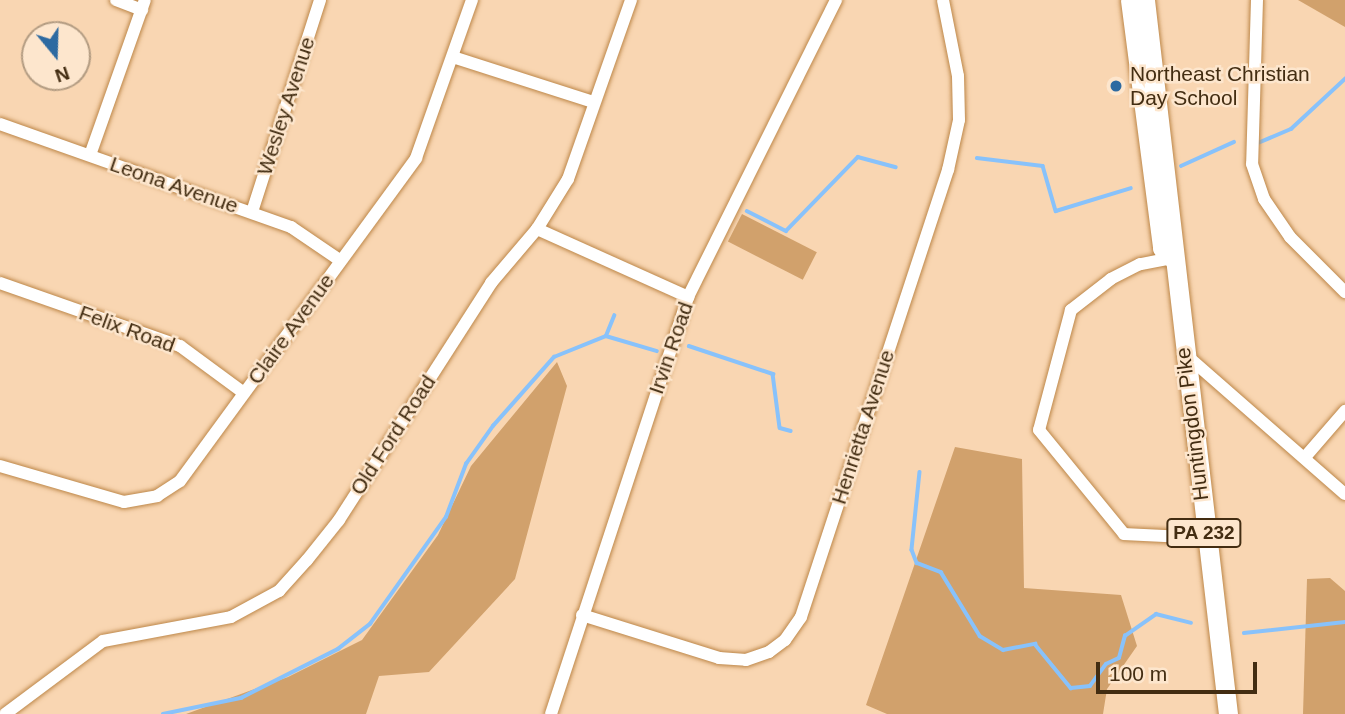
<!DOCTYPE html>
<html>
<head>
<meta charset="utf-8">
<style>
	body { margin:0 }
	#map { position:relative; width:1345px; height:714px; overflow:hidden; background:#f9d6b2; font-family:Arial,sans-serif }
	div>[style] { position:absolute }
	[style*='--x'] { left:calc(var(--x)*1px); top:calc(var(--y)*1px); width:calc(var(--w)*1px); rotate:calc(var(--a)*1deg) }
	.green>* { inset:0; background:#d1a16c; transform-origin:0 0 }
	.stream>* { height:3.5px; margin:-1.75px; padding:0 1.75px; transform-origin:1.75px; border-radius:1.75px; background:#88c2fb }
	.roads { filter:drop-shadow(0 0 2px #bd8749) drop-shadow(0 0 2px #bd8749) }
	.street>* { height:12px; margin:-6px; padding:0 6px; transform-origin:6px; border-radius:6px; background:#fff }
	.primary>* { height:19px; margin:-9.5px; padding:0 9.5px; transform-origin:9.5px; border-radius:9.5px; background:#fff }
	.dots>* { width:19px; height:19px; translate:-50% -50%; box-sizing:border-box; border:4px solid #fde6cd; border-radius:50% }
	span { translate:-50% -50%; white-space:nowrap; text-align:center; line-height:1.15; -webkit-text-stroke:5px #fde6cd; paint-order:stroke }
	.shield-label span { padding:2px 5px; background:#fde6cd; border:2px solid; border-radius:5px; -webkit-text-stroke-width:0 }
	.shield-label { font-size:19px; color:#432d12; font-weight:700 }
	.poi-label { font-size:21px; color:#432d12 }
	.left { translate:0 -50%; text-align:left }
	.street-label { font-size:21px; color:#432d12 }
	.north { position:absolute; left:21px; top:21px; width:70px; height:70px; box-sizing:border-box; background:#fde6cd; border:2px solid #b39c82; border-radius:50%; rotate:161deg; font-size:19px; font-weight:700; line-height:28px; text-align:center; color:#432d12 }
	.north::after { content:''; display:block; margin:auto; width:24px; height:32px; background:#2d6aa1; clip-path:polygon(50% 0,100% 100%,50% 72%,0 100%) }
	.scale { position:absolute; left:1096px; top:662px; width:161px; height:32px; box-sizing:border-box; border:4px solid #432d12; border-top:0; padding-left:9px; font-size:21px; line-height:24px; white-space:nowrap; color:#432d12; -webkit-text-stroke:5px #fde6cd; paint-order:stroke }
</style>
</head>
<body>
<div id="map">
	<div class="green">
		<div style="clip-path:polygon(1298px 0,1345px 0,1345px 27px)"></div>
		<div style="left:742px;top:214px;width:84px;height:31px;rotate:27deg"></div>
		<div style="clip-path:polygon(557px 362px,567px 386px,515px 579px,429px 672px,379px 676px,366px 714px,186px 714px,288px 677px,362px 640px,438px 535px,471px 466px)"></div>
		<div style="clip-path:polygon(955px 447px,1022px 459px,1024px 588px,1121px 595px,1137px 646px,1107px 689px,1103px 714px,887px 714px,866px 705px)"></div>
		<div style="clip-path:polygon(1330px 578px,1345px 591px,1345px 714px,1303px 714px,1307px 579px)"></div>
	</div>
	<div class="stream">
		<div style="--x:1258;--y:143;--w:36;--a:-23"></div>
		<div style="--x:1291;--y:129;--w:74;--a:-42.8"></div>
		<div style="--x:977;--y:158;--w:66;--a:6.9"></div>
		<div style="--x:1043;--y:166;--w:47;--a:73.9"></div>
		<div style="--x:1056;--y:211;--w:78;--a:-17"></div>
		<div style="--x:1181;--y:166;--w:58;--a:-24.4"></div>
		<div style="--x:747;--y:211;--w:44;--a:27.1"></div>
		<div style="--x:786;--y:231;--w:103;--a:-45.8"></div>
		<div style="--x:858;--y:157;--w:39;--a:15"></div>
		<div style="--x:606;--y:336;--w:22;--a:-68"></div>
		<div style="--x:689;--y:346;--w:89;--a:18.4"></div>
		<div style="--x:773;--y:374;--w:54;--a:82.6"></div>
		<div style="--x:780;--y:428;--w:11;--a:15"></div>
		<div style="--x:920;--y:472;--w:78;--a:95.9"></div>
		<div style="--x:912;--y:550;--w:14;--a:69"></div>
		<div style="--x:917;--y:563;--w:26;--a:21"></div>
		<div style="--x:941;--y:572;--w:75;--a:58.6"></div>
		<div style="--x:980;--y:636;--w:27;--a:31"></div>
		<div style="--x:1003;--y:650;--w:33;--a:-11"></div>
		<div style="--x:1035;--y:644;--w:57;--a:50.7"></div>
		<div style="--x:1071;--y:688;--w:19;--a:-6"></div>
		<div style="--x:1090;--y:686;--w:27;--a:-54"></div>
		<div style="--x:1106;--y:664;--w:14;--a:-25"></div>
		<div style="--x:1119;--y:658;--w:23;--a:-75"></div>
		<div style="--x:1125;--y:636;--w:38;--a:-35"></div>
		<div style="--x:1156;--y:614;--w:36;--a:14"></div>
		<div style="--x:1244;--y:633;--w:102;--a:-6.2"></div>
		<div style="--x:163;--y:714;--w:80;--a:-11.6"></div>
		<div style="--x:241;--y:698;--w:109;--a:-26.8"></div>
		<div style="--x:338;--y:649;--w:41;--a:-38"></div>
		<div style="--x:370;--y:624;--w:131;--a:-54.6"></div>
		<div style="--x:446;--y:517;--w:57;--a:-69.3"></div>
		<div style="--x:466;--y:464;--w:47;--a:-54.6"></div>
		<div style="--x:493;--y:426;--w:92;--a:-48.5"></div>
		<div style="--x:554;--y:357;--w:56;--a:-22"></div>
		<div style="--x:606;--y:336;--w:53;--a:16.4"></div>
	</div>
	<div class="roads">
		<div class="street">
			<div style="--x:116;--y:0;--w:28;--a:21"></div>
			<div style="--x:1257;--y:0;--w:164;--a:91.7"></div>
			<div style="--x:1252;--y:164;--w:37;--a:71"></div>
			<div style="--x:1264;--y:199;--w:46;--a:55.6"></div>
			<div style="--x:1290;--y:237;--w:78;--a:45"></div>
			<div style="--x:453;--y:57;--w:147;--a:17.8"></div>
			<div style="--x:0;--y:124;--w:309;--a:19.5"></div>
			<div style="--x:291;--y:227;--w:60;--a:34.2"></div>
			<div style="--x:90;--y:155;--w:164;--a:-70.5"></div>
			<div style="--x:252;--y:212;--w:223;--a:-72.2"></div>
			<div style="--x:537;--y:229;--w:166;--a:24.2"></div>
			<div style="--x:1172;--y:258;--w:33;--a:169"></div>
			<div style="--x:1140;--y:264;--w:33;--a:153"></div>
			<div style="--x:1111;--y:279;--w:51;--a:142.2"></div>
			<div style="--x:1071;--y:310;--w:124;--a:104.9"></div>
			<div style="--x:1039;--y:430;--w:134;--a:50.7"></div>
			<div style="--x:1124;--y:534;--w:81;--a:2.8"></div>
			<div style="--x:0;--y:283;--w:191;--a:19.3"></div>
			<div style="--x:180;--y:346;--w:79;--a:36.3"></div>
			<div style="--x:1186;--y:355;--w:211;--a:41.2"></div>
			<div style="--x:1306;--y:456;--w:60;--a:-49.1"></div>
			<div style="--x:0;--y:466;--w:129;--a:16.2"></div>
			<div style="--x:124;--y:502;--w:34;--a:-10"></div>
			<div style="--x:157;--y:496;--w:27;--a:-33"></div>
			<div style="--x:180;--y:481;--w:400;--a:-53.8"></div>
			<div style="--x:416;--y:158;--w:168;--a:-70.5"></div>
			<div style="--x:582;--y:615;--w:144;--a:17.4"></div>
			<div style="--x:719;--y:658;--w:27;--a:4"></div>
			<div style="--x:746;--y:660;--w:24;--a:-19"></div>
			<div style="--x:769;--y:652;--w:20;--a:-37"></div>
			<div style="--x:785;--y:640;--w:28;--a:-55"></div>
			<div style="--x:801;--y:617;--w:471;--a:-71.8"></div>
			<div style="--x:948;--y:170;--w:51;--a:-77.6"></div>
			<div style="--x:959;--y:120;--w:44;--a:-91.3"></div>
			<div style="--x:958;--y:76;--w:77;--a:-101.2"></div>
			<div style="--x:5;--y:714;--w:122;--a:-36.7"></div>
			<div style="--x:103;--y:641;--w:130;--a:-10.6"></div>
			<div style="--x:231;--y:617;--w:55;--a:-28.4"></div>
			<div style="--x:279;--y:591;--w:42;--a:-47.9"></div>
			<div style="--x:307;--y:560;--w:51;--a:-51.3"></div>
			<div style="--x:339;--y:520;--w:282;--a:-57.3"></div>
			<div style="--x:491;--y:283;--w:71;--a:-49.6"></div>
			<div style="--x:537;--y:229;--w:59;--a:-58.2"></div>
			<div style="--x:568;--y:179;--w:190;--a:-70.6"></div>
			<div style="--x:551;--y:714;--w:439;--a:-71.8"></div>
			<div style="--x:688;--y:297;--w:332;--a:-63.5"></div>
		</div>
		<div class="primary">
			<div style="--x:1130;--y:0;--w:250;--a:82.6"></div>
			<div style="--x:1162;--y:248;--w:14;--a:45"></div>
			<div style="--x:1145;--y:0;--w:719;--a:83.37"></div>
		</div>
	</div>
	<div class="dots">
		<div style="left:1116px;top:86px;background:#2d6aa1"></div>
	</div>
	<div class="shield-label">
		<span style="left:1204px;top:533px">PA 232</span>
	</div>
	<div class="poi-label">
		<span class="left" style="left:1130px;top:86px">Northeast Christian<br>Day School</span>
	</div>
	<div class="street-label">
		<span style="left:286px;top:106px;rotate:-72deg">Wesley Avenue</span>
		<span style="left:174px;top:185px;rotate:19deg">Leona Avenue</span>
		<span style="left:127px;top:329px;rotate:20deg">Felix Road</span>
		<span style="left:291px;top:329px;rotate:-54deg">Claire Avenue</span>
		<span style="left:671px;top:348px;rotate:-71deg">Irvin Road</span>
		<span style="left:1192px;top:424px;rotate:-97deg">Huntingdon Pike</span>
		<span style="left:863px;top:427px;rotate:-72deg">Henrietta Avenue</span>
		<span style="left:393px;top:435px;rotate:-57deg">Old Ford Road</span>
	</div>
	<div class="north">N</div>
	<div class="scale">100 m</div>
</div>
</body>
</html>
